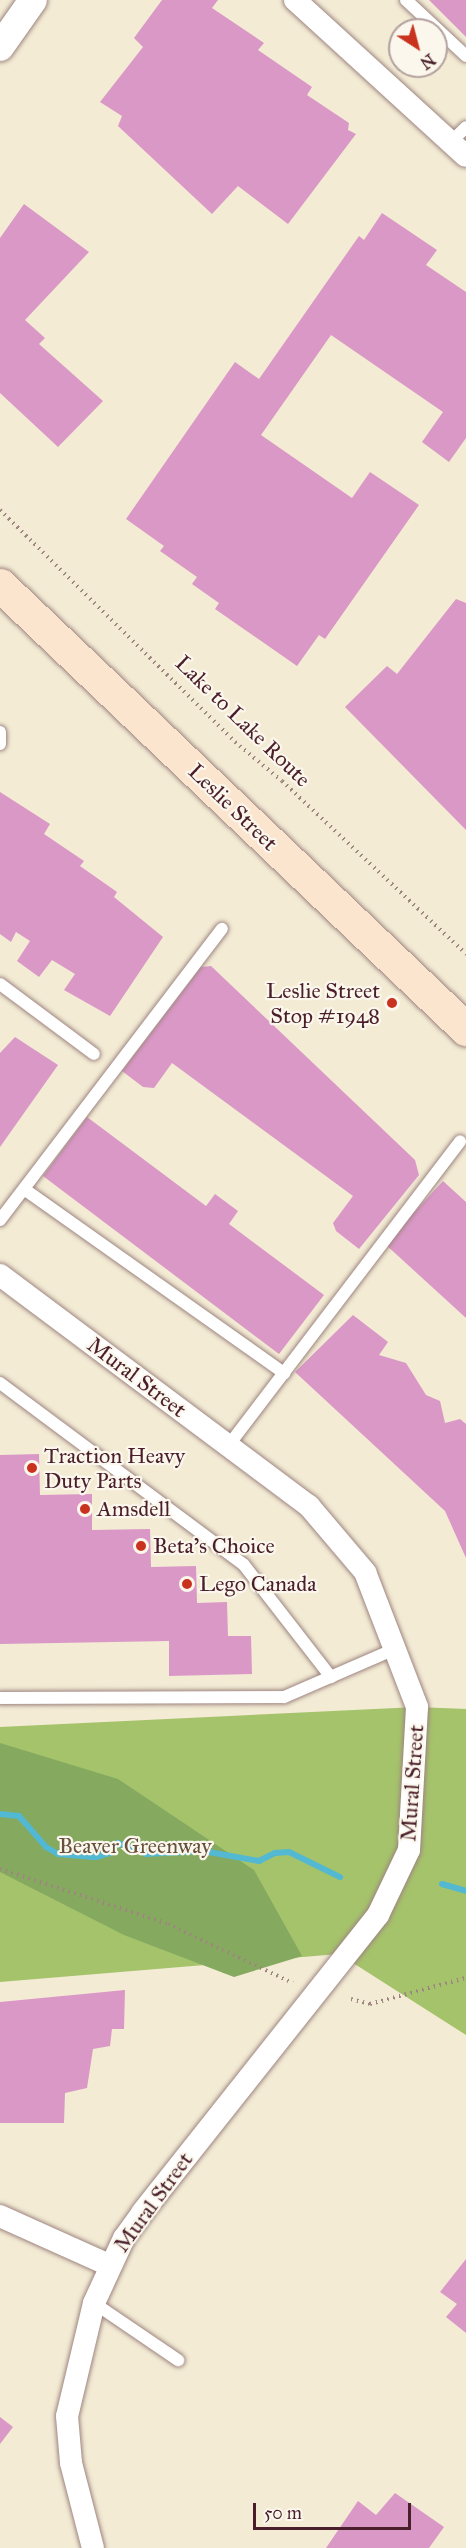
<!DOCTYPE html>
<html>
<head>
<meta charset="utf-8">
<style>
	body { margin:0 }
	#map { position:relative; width:466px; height:2548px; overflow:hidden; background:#f3ebd4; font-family:"IM FELL Great Primer",serif }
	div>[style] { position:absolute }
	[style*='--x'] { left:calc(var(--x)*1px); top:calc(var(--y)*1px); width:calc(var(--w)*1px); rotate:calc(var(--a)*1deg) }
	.green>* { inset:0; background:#a5c36b }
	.forest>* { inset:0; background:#84a95f }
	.stream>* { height:6px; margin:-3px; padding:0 3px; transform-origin:3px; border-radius:3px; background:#53b8d2 }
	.building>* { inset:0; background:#da98c7 }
	.path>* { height:4px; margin-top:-2px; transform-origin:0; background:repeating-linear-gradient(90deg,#9e8580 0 1.5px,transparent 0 6px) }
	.roads { filter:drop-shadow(0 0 2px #9e8580) drop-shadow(0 0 2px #9e8580) }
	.service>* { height:12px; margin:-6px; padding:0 6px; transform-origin:6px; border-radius:6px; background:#fff }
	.minor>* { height:22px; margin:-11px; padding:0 11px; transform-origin:11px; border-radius:11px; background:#fff }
	.tertiary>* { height:28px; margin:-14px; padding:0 14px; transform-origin:14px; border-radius:14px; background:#fff }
	.secondary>* { height:33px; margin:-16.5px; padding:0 16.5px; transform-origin:16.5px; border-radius:16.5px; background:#fce5cf }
	.dots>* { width:16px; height:16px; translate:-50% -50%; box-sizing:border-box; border:3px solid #fbf7ec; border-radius:50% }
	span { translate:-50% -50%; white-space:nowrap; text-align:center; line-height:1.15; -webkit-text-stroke:4.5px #fbf7ec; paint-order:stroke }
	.street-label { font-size:22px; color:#4a1f2b }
	.poi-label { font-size:22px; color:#4a1f2b }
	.right { translate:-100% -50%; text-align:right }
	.left { translate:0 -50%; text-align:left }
	.park-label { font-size:22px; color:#65503e }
	.north { position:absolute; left:388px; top:18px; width:60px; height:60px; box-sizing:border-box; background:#fbf7ec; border:2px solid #b4a19f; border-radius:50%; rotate:144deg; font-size:16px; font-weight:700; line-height:24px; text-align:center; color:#4a1f2b }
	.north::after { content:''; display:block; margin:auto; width:21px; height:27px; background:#c8321e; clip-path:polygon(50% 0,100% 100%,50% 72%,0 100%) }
	.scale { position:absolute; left:253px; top:2503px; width:158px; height:27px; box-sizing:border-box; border:3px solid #4a1f2b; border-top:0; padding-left:8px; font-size:18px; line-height:21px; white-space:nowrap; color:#4a1f2b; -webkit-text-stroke:4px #fbf7ec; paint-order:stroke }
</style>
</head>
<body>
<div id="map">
	<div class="green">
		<div style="clip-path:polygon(417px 1707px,466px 1709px,466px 2035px,339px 1954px,0 1982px,0 1727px)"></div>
	</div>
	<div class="forest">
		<div style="clip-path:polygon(0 1743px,118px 1779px,254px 1870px,302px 1956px,234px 1977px,124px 1935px,0 1872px)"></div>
	</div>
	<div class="stream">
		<div style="--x:0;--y:1814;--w:19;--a:6"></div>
		<div style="--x:19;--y:1816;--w:41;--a:48.9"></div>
		<div style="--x:46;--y:1847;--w:14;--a:30"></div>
		<div style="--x:58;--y:1854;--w:38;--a:5"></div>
		<div style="--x:96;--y:1857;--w:15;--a:-16"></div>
		<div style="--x:110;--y:1853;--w:13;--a:-51"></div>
		<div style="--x:118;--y:1843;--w:30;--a:21"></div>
		<div style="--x:146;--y:1854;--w:57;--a:-3"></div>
		<div style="--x:203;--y:1851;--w:57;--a:10.1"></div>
		<div style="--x:259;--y:1861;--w:18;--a:-27"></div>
		<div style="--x:275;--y:1853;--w:14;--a:-4"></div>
		<div style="--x:289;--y:1852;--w:57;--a:26.1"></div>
		<div style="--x:442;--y:1884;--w:25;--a:16"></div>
	</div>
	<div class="building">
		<div style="clip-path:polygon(162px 0,218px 0,212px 8px,264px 43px,258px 50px,312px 87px,307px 95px,349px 123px,348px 130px,356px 134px,288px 224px,238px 186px,212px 214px,118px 126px,122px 116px,100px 102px,143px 47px,134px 38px)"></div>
		<div style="clip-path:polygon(429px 0,466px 0,466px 37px)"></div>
		<div style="clip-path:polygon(24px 204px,89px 252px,25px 320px,45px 338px,39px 344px,103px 401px,58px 447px,0 393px,0 238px)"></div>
		<div style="clip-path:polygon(382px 213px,437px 250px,426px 265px,466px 292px,466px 438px,449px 462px,422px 442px,443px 412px,331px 335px,261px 435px,352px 498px,370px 472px,419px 505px,325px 639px,319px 635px,297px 666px,215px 609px,219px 603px,192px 584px,197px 577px,160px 551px,164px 546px,126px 519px,235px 362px,259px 379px,359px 236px,364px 240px)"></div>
		<div style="clip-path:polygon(456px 599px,466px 603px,466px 830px,345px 707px,387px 666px,397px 674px)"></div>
		<div style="clip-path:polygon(0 792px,50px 824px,44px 834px,84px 861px,80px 866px,117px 892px,114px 897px,163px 937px,110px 1016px,64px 990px,75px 974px,52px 960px,39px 977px,17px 961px,30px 941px,16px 932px,11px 942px,0 934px)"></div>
		<div style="clip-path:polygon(211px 966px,415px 1160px,419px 1175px,359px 1249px,336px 1231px,333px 1223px,353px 1196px,172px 1063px,154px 1088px,143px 1087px,122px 1071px,201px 967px)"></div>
		<div style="clip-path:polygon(15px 1037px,58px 1065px,0 1147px,0 1053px)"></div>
		<div style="clip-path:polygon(87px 1117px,206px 1206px,215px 1194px,238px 1211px,229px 1224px,324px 1295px,279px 1354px,43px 1176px)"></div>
		<div style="clip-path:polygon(443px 1181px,466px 1202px,466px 1318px,385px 1244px)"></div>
		<div style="clip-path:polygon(353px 1315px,388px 1342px,379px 1355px,406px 1363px,426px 1395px,440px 1401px,445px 1423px,460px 1419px,466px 1424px,466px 1558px,445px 1511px,295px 1372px)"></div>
		<div style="clip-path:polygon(39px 1454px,40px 1495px,92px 1494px,92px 1530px,150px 1529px,151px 1567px,196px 1566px,197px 1603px,227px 1602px,228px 1636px,251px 1636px,252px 1674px,169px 1676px,169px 1641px,0 1644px,0 1455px)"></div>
		<div style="clip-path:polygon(125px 1990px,124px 2029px,112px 2029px,110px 2046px,93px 2049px,87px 2088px,65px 2093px,64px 2123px,0 2123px,0 2002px)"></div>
		<div style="clip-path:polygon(466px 2259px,466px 2333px,446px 2317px,457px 2304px,440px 2292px)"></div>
		<div style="clip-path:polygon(0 2417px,13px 2427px,0 2444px)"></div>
		<div style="clip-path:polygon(395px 2493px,444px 2527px,429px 2548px,326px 2548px,358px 2501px,376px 2515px)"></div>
	</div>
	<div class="path">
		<div style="--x:0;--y:510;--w:330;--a:44.6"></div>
		<div style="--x:235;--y:742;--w:61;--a:39.7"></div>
		<div style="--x:282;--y:781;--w:253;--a:43.2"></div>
		<div style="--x:0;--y:1869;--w:177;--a:18.1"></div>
		<div style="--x:168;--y:1924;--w:138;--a:25.3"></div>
		<div style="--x:351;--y:1999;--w:20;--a:15"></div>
		<div style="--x:370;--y:2004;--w:99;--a:-15.2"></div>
	</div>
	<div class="roads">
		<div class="service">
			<div style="--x:406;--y:0;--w:82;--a:43"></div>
			<div style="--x:451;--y:142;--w:21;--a:-45"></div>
			<div style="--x:0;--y:732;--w:12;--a:90"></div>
			<div style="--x:0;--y:984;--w:117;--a:36.7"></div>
			<div style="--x:24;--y:1189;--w:319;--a:35.3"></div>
			<div style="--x:0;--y:1220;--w:366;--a:-52.7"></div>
			<div style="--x:0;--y:1383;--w:304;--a:36.7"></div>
			<div style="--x:244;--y:1565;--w:142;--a:52.2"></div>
			<div style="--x:228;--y:1446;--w:383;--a:-52.7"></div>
			<div style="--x:0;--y:1698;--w:284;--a:-0.2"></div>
			<div style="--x:284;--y:1697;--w:121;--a:-23.4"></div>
			<div style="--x:94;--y:2303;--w:102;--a:34.2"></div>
		</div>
		<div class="minor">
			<div style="--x:295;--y:0;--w:231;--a:42.4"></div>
			<div style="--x:0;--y:1275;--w:386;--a:36.8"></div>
			<div style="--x:309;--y:1506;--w:87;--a:49.7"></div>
			<div style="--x:365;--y:1572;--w:145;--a:68.9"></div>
			<div style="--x:417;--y:1707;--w:143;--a:93.2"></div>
			<div style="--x:409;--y:1850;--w:72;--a:115.5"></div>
			<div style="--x:378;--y:1915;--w:379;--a:128.4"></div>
			<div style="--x:143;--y:2212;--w:32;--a:126"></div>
			<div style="--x:124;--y:2238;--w:72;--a:114.8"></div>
			<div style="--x:94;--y:2303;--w:116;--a:103.4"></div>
			<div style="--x:67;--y:2416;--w:47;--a:85.1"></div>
			<div style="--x:71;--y:2463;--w:88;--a:75.5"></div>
			<div style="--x:0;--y:2216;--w:120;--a:24.2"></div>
		</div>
		<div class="tertiary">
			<div style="--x:0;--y:47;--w:57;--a:-54.9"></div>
		</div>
		<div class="secondary">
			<div style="--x:0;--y:585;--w:644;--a:43.62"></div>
		</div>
	</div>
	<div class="dots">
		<div style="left:392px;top:1003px;background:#c8321e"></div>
		<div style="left:32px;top:1468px;background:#c8321e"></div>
		<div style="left:85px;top:1509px;background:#c8321e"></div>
		<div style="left:141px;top:1546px;background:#c8321e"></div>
		<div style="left:187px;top:1584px;background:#c8321e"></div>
	</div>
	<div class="street-label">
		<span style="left:243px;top:721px;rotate:44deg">Lake to Lake Route</span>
		<span style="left:233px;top:807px;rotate:44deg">Leslie Street</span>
		<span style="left:137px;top:1377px;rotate:37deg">Mural Street</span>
		<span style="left:412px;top:1783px;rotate:-86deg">Mural Street</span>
		<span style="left:153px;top:2202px;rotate:-54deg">Mural Street</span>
	</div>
	<div class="poi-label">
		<span class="right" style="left:380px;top:1003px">Leslie Street<br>Stop #1948</span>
		<span class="left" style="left:44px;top:1468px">Traction Heavy<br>Duty Parts</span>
		<span class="left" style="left:97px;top:1509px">Amsdell</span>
		<span class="left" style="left:153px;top:1546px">Beta's Choice</span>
		<span class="left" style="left:199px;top:1584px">Lego Canada</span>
	</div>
	<div class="park-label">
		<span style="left:135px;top:1846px">Beaver Greenway</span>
	</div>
	<div class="north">N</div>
	<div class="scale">50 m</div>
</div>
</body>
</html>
